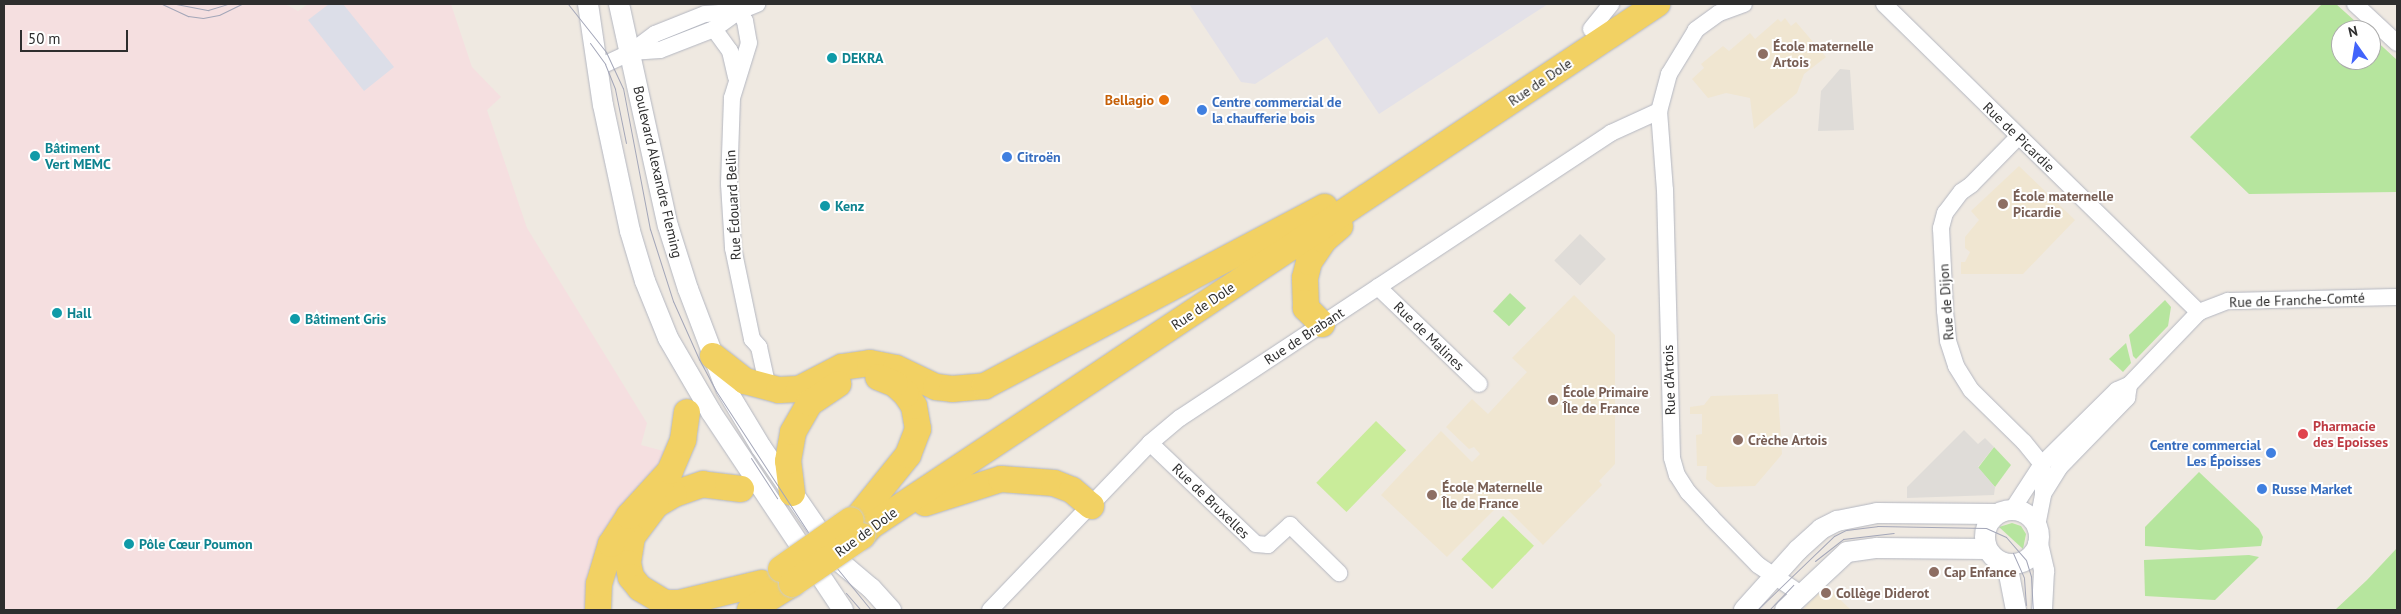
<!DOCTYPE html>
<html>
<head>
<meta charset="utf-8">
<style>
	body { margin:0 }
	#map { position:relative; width:2401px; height:614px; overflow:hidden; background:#efe9e1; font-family:"PT Sans",sans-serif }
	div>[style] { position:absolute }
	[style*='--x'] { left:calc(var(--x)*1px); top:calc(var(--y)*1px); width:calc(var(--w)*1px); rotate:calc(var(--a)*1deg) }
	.industrial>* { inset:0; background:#e3e1e8 }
	.education>* { inset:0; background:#f0e6d1 }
	.medical>* { inset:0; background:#f5dfe0 }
	.airport>* { inset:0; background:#dcdee8 }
	.green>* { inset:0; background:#b6e59e; transform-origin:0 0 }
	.pitch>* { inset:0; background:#c9ec9a; transform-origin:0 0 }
	.plaza>* { inset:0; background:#dfdcd8; transform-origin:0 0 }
	.roads { filter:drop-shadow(0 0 1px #b4b7c1) drop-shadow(0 0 1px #b4b7c1) }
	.minor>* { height:16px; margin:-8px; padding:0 8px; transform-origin:8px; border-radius:8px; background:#fff }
	.tertiary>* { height:20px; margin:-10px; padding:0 10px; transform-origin:10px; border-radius:10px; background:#fff }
	.tertiary>.ring { margin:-10px; padding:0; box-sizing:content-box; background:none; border:20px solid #fff; border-radius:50% }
	.primary>* { height:26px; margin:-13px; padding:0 13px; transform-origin:13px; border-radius:13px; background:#f2d163 }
	.tram>* { height:1px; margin:-0.5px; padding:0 0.5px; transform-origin:0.5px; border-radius:0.5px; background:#a3a6b8 }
	.bridges { filter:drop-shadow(0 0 1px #c9c9c9) drop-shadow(0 0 1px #c9c9c9) }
	.primary-bridge>* { height:26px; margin:-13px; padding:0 13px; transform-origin:13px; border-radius:13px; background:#f2d163 }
	.dots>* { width:14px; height:14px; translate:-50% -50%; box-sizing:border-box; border:2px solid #fff; border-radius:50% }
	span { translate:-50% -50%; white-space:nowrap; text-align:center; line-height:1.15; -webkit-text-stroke:4px #fff; paint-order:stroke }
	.education-label { font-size:14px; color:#785e54; font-weight:700 }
	.left { translate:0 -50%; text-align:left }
	.culture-label { font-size:14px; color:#0d838f; font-weight:700 }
	.street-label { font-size:14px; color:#2e2e2e }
	.food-label { font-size:14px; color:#c56008; font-weight:700 }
	.right { translate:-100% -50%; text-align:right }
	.shop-label { font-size:14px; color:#366cbe; font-weight:700 }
	.health-label { font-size:14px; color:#be3a42; font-weight:700 }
	.frame { position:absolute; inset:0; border:5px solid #2e2e2e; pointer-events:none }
	.north { position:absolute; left:2331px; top:20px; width:50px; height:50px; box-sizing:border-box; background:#fff; border:1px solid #ababab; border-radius:50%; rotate:347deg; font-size:14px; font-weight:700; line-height:20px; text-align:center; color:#2e2e2e }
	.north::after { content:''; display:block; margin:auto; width:18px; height:22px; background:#4264fb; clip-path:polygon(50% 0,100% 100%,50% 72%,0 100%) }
	.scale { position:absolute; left:20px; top:30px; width:108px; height:22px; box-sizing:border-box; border:2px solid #2e2e2e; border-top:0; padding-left:6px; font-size:15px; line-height:18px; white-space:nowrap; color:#2e2e2e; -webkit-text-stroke:4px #fff; paint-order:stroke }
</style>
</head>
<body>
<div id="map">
	<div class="industrial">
		<div style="clip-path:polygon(1189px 4px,1548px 4px,1379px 114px,1327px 37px,1255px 84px,1241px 82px)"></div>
	</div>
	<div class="education">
		<div style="clip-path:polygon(1785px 18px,1791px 26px,1796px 22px,1826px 57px,1804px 74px,1797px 93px,1754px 129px,1750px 98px,1726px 93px,1708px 98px,1692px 79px,1704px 68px,1701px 64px,1723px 46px,1729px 51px,1750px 33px,1755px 39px,1778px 19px,1781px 22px)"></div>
		<div style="clip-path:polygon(2019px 166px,2075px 220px,2023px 274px,1961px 274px,1961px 262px,1965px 262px,1970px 252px,1965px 248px,1965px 237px,1979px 220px,1971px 211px)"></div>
		<div style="clip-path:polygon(1574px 295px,1615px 335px,1615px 464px,1599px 481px,1602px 485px,1543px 545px,1501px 503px,1447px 557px,1381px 495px,1441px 431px,1472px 462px,1480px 454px,1474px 447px,1469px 449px,1446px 427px,1472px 399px,1488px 414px,1527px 372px,1512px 358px)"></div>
		<div style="clip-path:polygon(1778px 394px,1782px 454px,1778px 459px,1755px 486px,1716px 487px,1706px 479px,1707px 466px,1697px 466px,1696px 435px,1702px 434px,1702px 414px,1690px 414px,1690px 407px,1704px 405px,1711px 396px)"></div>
		<div style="clip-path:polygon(1826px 586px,1851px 610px,1802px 610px)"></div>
	</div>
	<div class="medical">
		<div style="clip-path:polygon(4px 4px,285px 4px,298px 11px,308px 4px,451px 4px,472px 67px,501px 97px,487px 110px,527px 228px,647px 423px,641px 445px,667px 452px,588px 610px,4px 610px)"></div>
	</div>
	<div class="airport">
		<div style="clip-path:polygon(329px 4px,343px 4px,394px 67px,364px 91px,308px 20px)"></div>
	</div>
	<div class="green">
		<div style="clip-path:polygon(2322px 4px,2336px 4px,2365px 30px,2341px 30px,2341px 60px,2371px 60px,2371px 36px,2397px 60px,2397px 192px,2249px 194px,2190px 137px)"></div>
		<div style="left:1510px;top:293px;width:22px;height:25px;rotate:43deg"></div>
		<div style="clip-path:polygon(2165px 300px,2171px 307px,2168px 326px,2136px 359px,2133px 356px,2129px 335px)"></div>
		<div style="clip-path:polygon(2126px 343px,2131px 363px,2123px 372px,2109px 359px)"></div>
		<div style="clip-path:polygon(1994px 447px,2011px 465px,1995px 487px,1978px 468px)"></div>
		<div style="clip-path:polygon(2199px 472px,2259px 529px,2263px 537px,2261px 546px,2200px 550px,2145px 546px,2145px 527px)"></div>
		<div style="clip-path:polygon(2012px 523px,2021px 526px,2026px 534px,2023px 549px,1999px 527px)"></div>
		<div style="clip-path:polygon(2397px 548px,2397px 610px,2335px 610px,2367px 580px)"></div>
		<div style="clip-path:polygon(2249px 555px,2259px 557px,2215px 600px,2145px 596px,2144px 560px)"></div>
	</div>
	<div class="pitch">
		<div style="left:1376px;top:421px;width:42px;height:86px;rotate:44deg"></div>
		<div style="left:1503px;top:516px;width:43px;height:60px;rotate:44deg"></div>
	</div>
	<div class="plaza">
		<div style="clip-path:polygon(1840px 69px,1850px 70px,1854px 130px,1818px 131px,1821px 91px)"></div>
		<div style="left:1580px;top:234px;width:36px;height:37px;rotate:44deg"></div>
		<div style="clip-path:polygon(1964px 430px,1978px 444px,1985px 438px,1994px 447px,1978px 467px,1995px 487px,1994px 495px,1907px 498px,1907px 487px)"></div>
	</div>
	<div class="roads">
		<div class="minor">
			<div style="--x:734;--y:4;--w:20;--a:57"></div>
			<div style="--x:745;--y:21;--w:22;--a:80"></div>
			<div style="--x:749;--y:43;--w:58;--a:107.2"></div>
			<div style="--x:732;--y:98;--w:86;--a:92"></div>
			<div style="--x:729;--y:184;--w:64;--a:86.4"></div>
			<div style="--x:733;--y:248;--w:93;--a:78.2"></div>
			<div style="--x:752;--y:339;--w:11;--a:49"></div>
			<div style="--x:759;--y:347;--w:42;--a:77.6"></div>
			<div style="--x:1744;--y:4;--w:27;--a:160"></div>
			<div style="--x:1719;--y:13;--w:29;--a:144"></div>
			<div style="--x:1696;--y:30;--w:52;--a:121.5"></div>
			<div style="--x:1669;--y:74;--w:38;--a:105"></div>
			<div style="--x:1659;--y:111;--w:79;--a:85.7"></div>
			<div style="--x:1665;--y:190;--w:268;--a:88.5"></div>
			<div style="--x:1672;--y:458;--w:18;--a:74"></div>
			<div style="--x:1677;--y:475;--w:20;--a:57"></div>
			<div style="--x:1688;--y:492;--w:34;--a:47"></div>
			<div style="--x:1711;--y:517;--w:67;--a:45.6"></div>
			<div style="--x:1758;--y:565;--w:52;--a:34"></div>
			<div style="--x:1884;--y:4;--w:441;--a:44.4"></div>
			<div style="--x:2355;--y:4;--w:57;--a:42.9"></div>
			<div style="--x:714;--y:29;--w:27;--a:54"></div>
			<div style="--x:730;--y:51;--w:27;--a:77"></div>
			<div style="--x:1591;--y:29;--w:32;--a:-51"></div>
			<div style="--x:631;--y:52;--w:29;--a:-4"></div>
			<div style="--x:660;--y:50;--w:58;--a:-21.3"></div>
			<div style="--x:714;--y:29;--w:29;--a:-36"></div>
			<div style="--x:599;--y:67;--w:35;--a:-25"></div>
			<div style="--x:631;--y:52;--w:30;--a:-37"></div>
			<div style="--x:655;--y:34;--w:54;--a:-21.8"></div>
			<div style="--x:705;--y:14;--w:32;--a:-4"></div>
			<div style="--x:737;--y:12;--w:22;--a:-22"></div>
			<div style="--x:2018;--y:137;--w:67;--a:134.4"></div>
			<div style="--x:1971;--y:185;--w:12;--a:145"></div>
			<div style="--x:1961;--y:192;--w:26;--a:127"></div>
			<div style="--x:1945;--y:213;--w:16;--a:105"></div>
			<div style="--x:1941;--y:228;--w:83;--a:87.2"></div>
			<div style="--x:1945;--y:311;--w:30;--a:84"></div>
			<div style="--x:1948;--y:341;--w:26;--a:72"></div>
			<div style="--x:1956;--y:366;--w:28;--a:58"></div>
			<div style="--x:1971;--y:390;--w:74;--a:44.5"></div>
			<div style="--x:2024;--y:442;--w:28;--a:51"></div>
			<div style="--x:2042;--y:464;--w:30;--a:88"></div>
			<div style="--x:1378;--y:287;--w:140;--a:43.8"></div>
			<div style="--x:1150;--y:443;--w:146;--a:43.6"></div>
			<div style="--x:1256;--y:544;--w:12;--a:5"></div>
			<div style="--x:1268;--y:545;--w:30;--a:-42"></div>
			<div style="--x:1290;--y:525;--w:69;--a:44.4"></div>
			<div style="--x:2012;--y:510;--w:55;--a:-56.9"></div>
			<div style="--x:2042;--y:464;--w:105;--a:-44.6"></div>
			<div style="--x:2117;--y:390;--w:13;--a:-23"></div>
			<div style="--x:2129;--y:385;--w:101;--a:-46.2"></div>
			<div style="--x:2199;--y:312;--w:31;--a:-21"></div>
			<div style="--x:2228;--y:301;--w:169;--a:-1.4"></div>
			<div style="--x:2037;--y:526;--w:33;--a:-79"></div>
			<div style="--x:2043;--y:494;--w:31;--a:-58"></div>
			<div style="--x:2059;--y:468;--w:98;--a:-45.8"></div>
			<div style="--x:2127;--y:398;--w:13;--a:-81"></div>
			<div style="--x:990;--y:610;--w:231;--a:-46.2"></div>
			<div style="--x:1150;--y:443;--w:39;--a:-40"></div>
			<div style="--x:1180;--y:418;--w:517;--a:-33.47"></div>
			<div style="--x:1611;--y:133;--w:53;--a:-24.6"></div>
		</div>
		<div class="tertiary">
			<div style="--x:588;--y:4;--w:102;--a:81.6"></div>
			<div style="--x:603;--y:105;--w:129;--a:77.9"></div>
			<div style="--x:630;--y:231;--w:52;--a:73.3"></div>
			<div style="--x:645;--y:281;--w:61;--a:68"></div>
			<div style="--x:668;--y:338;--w:86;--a:59.8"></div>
			<div style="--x:711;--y:412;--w:238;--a:56.3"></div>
			<div style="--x:619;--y:4;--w:227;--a:77.6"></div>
			<div style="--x:668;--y:226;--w:66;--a:72.4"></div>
			<div style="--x:688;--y:289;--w:107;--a:69.2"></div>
			<div style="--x:726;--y:389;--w:68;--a:58.9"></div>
			<div style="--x:761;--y:447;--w:141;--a:55.4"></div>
			<div style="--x:841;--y:563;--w:39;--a:40"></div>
			<div style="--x:871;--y:588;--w:30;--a:48"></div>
			<div class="ring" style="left:1985px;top:510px;width:34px;height:34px"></div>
			<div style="--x:2038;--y:544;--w:28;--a:77"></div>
			<div style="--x:2044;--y:571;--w:39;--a:93"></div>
			<div style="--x:2007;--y:564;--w:47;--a:78.9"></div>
			<div style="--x:1744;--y:610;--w:81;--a:-48"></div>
			<div style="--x:1798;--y:550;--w:31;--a:-42"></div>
			<div style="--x:1821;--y:529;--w:18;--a:-27"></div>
			<div style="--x:1837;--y:521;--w:41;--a:-11.3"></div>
			<div style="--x:1877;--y:513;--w:119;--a:0.5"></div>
			<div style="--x:1785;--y:610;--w:85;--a:-43.1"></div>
			<div style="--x:1847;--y:552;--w:30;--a:-8"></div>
			<div style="--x:1877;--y:548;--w:110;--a:0.5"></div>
		</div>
		<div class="primary">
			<div style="--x:1322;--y:324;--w:23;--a:-135"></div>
			<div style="--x:1306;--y:308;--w:30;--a:-92"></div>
			<div style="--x:1305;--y:278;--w:16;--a:-76"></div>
			<div style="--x:1309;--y:262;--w:27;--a:-56"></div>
			<div style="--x:1324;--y:240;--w:21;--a:-41"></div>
			<div style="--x:713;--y:356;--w:41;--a:38"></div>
			<div style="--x:745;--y:381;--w:35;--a:15"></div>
			<div style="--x:779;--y:390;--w:20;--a:-3"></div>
			<div style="--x:799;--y:389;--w:48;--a:-27.1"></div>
			<div style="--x:842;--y:367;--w:28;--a:-8"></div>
			<div style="--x:870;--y:363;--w:26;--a:11"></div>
			<div style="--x:896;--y:368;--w:44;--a:25.4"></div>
			<div style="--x:936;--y:387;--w:16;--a:7"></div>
			<div style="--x:952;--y:389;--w:33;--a:-5"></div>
			<div style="--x:985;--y:386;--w:384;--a:-27.8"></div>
			<div style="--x:741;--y:489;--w:38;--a:-173"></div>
			<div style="--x:703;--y:484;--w:31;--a:161"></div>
			<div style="--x:674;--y:494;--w:21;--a:149"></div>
			<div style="--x:656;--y:505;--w:40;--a:127"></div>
			<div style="--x:632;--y:537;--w:26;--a:99"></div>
			<div style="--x:628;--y:563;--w:14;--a:78"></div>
			<div style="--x:631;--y:577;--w:14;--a:51"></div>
			<div style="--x:640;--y:588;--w:29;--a:31"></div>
			<div style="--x:665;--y:603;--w:15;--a:0"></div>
			<div style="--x:680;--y:603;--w:84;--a:-13.7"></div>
			<div style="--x:792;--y:493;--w:32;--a:-97"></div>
			<div style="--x:788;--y:461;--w:29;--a:-80"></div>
			<div style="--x:793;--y:432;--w:34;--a:-60"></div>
			<div style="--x:810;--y:403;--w:34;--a:-34"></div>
			<div style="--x:925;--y:503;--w:80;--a:-17.5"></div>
			<div style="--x:1001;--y:479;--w:53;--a:4.3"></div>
			<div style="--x:1054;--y:483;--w:19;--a:21"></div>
			<div style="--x:1072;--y:490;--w:25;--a:40"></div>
			<div style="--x:858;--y:517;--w:80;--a:-51.1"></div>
			<div style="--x:908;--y:455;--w:28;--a:-69"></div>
			<div style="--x:918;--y:429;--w:23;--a:-100"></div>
			<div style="--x:914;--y:406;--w:14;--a:-124"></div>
			<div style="--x:906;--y:394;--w:15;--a:-138"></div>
			<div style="--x:895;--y:384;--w:18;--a:-158"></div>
			<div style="--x:862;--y:536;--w:13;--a:-48"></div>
			<div style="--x:871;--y:526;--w:944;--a:-33.59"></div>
			<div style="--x:598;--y:610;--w:26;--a:-88"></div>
			<div style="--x:599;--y:584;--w:42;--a:-73.3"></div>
			<div style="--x:611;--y:544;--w:33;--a:-57"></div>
			<div style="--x:629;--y:516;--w:61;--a:-47.7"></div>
			<div style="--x:670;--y:471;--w:34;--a:-67"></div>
			<div style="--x:683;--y:440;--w:28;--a:-82"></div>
			<div style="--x:750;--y:610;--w:49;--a:-31.8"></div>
		</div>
	</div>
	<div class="tram">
		<div style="--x:162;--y:4;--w:29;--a:25"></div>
		<div style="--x:188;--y:16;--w:15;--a:8"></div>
		<div style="--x:203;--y:18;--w:16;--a:-11"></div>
		<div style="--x:219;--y:15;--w:25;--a:-26"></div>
		<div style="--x:176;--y:4;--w:33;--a:11"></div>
		<div style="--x:208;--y:10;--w:21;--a:-17"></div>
		<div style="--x:568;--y:4;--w:61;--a:51.6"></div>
		<div style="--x:606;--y:52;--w:40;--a:65"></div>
		<div style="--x:623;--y:88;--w:144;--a:79.2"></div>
		<div style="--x:650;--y:229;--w:76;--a:72.3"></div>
		<div style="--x:673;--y:301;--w:64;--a:65.9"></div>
		<div style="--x:699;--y:359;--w:36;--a:62"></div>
		<div style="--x:716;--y:391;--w:172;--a:56.9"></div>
		<div style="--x:810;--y:535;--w:97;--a:50.9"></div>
		<div style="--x:590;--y:43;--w:26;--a:54"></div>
		<div style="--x:605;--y:64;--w:27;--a:68"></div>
		<div style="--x:615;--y:89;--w:55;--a:78.5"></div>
		<div style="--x:751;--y:458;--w:48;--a:57"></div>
		<div style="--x:2013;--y:553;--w:27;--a:66"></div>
		<div style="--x:2024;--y:578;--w:27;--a:86"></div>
		<div style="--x:1815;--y:561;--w:36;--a:-38"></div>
		<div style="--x:1843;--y:539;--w:51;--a:-6.7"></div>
		<div style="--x:846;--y:593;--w:23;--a:49"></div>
		<div style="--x:1757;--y:610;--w:107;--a:-43.9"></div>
		<div style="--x:1834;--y:536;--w:13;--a:-27"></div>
		<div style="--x:1846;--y:530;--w:31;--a:-7"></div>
		<div style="--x:1877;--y:526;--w:109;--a:1.1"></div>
		<div style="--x:1986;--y:528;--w:22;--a:24"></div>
		<div style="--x:2006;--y:537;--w:30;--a:49"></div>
		<div style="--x:2026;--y:560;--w:17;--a:73"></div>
		<div style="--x:2031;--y:576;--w:34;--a:87"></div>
		<div style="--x:1769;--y:610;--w:35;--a:-46"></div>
	</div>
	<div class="bridges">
		<div class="primary-bridge">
			<div style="--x:781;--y:569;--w:85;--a:-35"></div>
			<div style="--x:792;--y:584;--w:85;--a:-34.4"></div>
		</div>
	</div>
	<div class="dots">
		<div style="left:1763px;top:54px;background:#8d6e63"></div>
		<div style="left:832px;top:58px;background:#0f9aa8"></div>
		<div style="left:1164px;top:100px;background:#e8710a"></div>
		<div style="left:1202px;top:110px;background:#3f7fe0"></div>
		<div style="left:35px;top:156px;background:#0f9aa8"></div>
		<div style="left:1007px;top:157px;background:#3f7fe0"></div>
		<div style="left:2003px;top:204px;background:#8d6e63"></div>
		<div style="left:825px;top:206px;background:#0f9aa8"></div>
		<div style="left:57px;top:313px;background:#0f9aa8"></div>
		<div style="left:295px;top:319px;background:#0f9aa8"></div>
		<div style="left:1553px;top:400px;background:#8d6e63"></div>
		<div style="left:2303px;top:434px;background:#e0444e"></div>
		<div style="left:1738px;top:440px;background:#8d6e63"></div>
		<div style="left:2271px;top:453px;background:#3f7fe0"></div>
		<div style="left:2262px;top:489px;background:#3f7fe0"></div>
		<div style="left:1432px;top:495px;background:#8d6e63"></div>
		<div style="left:129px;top:544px;background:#0f9aa8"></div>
		<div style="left:1934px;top:572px;background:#8d6e63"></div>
		<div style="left:1826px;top:593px;background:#8d6e63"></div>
	</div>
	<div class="education-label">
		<span class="left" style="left:1773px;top:54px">École maternelle<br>Artois</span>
		<span class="left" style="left:2013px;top:204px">École maternelle<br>Picardie</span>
		<span class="left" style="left:1563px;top:400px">École Primaire<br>Île de France</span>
		<span class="left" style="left:1748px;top:440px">Crèche Artois</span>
		<span class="left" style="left:1442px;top:495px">École Maternelle<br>Île de France</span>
		<span class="left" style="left:1944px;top:572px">Cap Enfance</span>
		<span class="left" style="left:1836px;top:593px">Collège Diderot</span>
	</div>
	<div class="culture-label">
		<span class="left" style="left:842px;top:58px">DEKRA</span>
		<span class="left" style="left:45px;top:156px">Bâtiment<br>Vert MEMC</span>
		<span class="left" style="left:835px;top:206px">Kenz</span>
		<span class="left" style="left:67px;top:313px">Hall</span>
		<span class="left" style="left:305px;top:319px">Bâtiment Gris</span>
		<span class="left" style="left:139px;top:544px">Pôle Cœur Poumon</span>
	</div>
	<div class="street-label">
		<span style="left:1540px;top:82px;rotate:-34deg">Rue de Dole</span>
		<span style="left:2019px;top:137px;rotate:44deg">Rue de Picardie</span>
		<span style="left:658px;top:172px;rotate:77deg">Boulevard Alexandre Fleming</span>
		<span style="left:733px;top:205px;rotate:-93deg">Rue Édouard Belin</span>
		<span style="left:2297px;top:300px;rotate:-2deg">Rue de Franche-Comté</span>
		<span style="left:1946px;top:302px;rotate:-94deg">Rue de Dijon</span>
		<span style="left:1203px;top:306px;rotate:-34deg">Rue de Dole</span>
		<span style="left:1304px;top:336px;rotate:-33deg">Rue de Brabant</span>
		<span style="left:1429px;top:336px;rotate:44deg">Rue de Malines</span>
		<span style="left:1669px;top:380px;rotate:-92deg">Rue d'Artois</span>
		<span style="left:1211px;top:501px;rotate:44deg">Rue de Bruxelles</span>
		<span style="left:866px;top:532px;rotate:-36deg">Rue de Dole</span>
	</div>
	<div class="food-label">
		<span class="right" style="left:1154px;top:100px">Bellagio</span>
	</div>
	<div class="shop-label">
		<span class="left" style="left:1212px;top:110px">Centre commercial de<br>la chaufferie bois</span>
		<span class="left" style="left:1017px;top:157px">Citroën</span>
		<span class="right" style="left:2261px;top:453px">Centre commercial<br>Les Époisses</span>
		<span class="left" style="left:2272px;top:489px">Russe Market</span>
	</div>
	<div class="health-label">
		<span class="left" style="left:2313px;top:434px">Pharmacie<br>des Epoisses</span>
	</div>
	<div class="frame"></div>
	<div class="north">N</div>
	<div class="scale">50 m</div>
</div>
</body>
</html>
